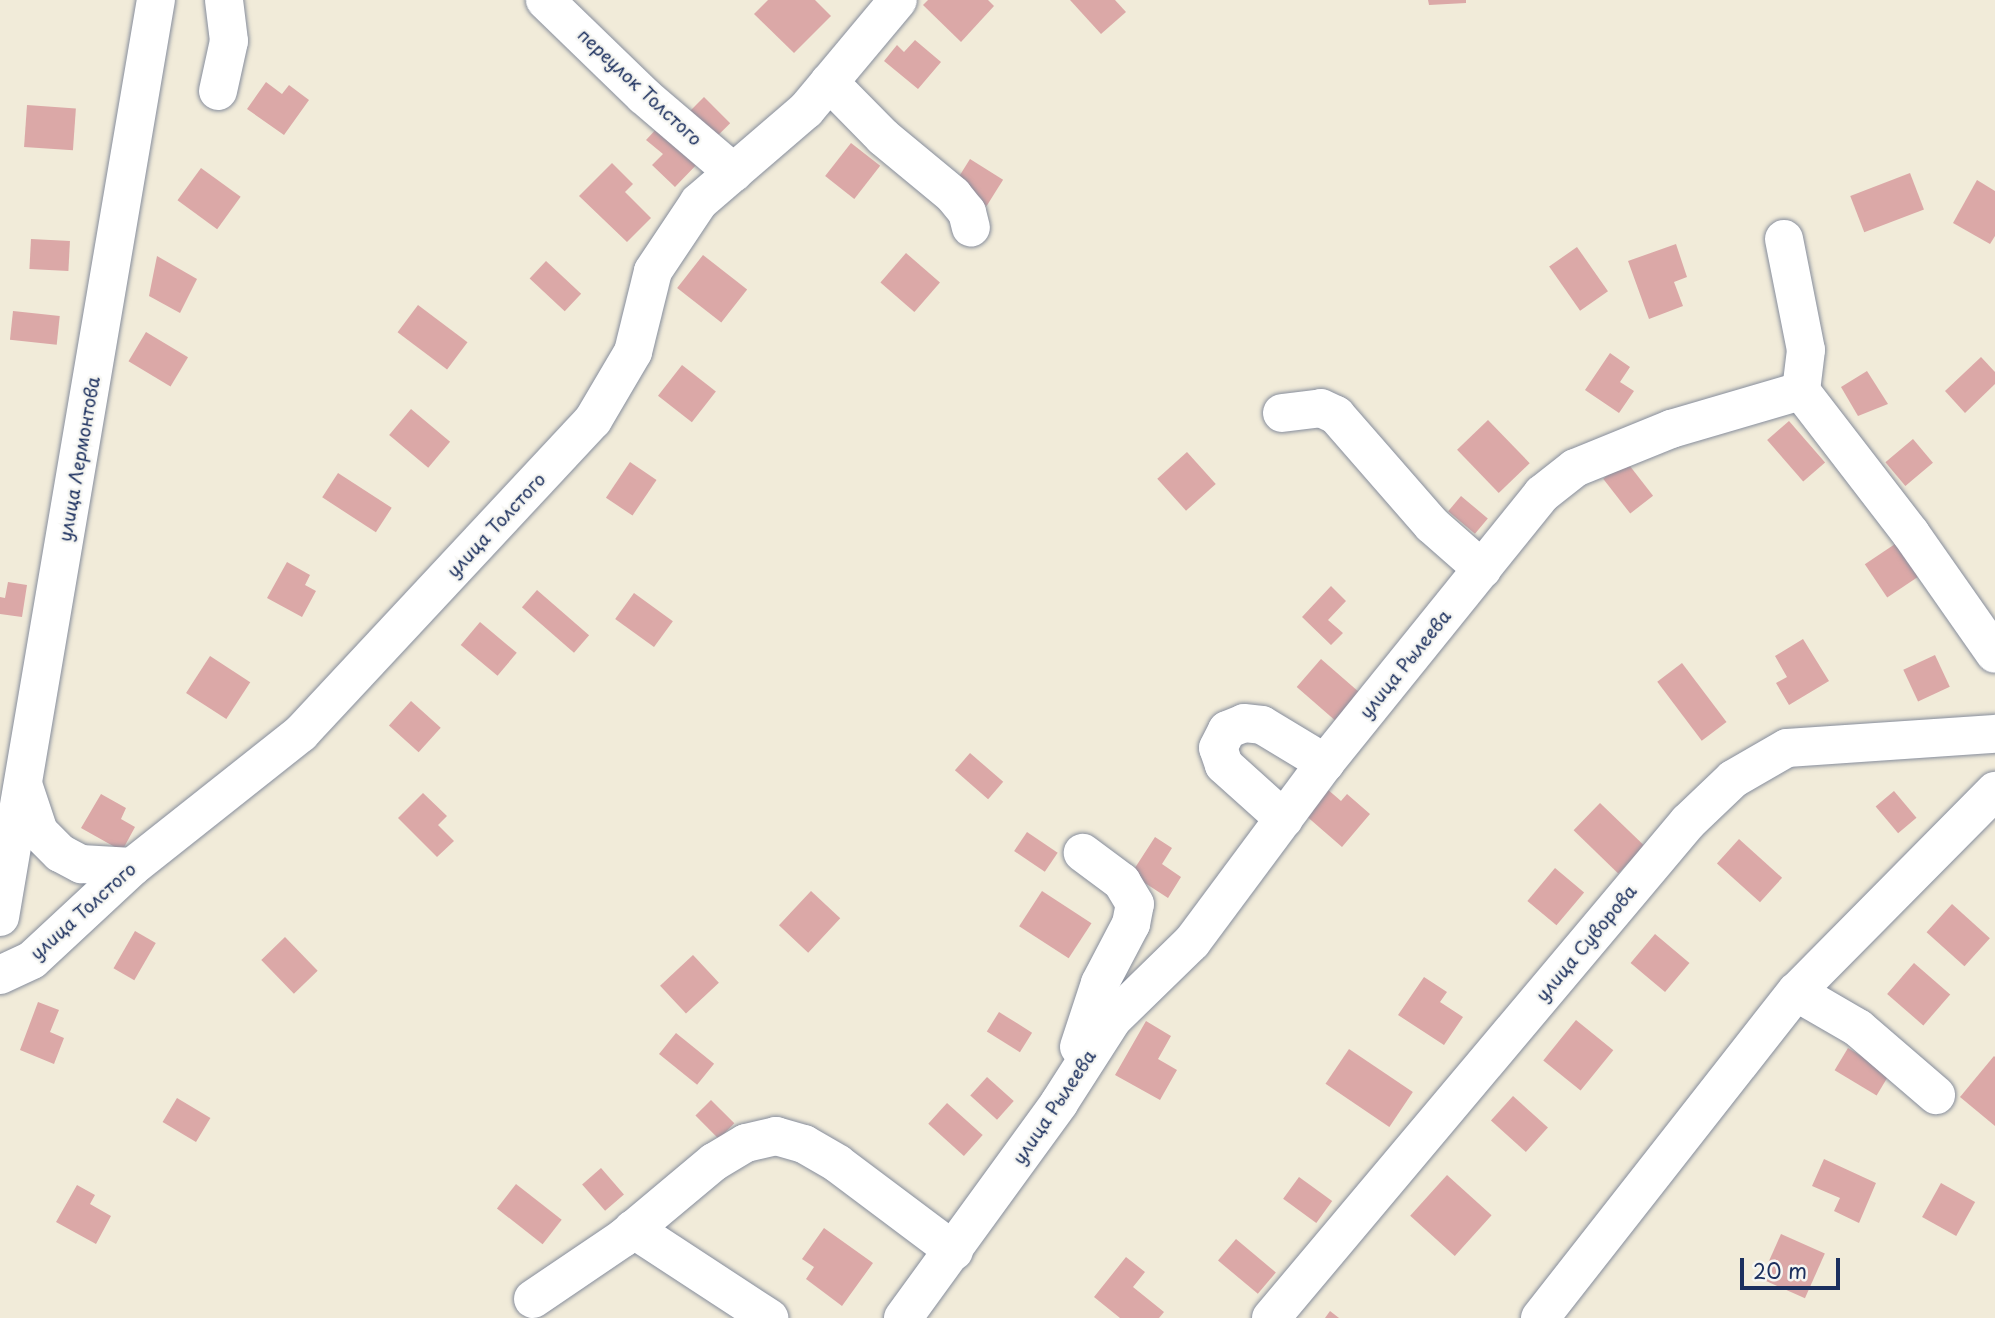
<!DOCTYPE html>
<html>
<head>
<meta charset="utf-8">
<style>
	body { margin:0 }
	#map { position:relative; width:1995px; height:1318px; overflow:hidden; background:#f1ebd9; font-family:"Playpen Sans",sans-serif }
	div>[style] { position:absolute }
	[style*='--x'] { left:calc(var(--x)*1px); top:calc(var(--y)*1px); width:calc(var(--w)*1px); rotate:calc(var(--a)*1deg) }
	.building>* { inset:0; background:#dba8a7; transform-origin:0 0 }
	.roads { filter:drop-shadow(0 0 2px #868d9c) drop-shadow(0 0 2px #868d9c) }
	.minor>* { height:38px; margin:-19px; padding:0 19px; transform-origin:19px; border-radius:19px; background:#fff }
	span { translate:-50% -50%; white-space:nowrap; text-align:center; line-height:1.15; -webkit-text-stroke:5px #f6f6f2; paint-order:stroke }
	.street-label { font-size:18px; color:#1b2f5e }
	.scale { position:absolute; left:1740px; top:1258px; width:100px; height:32px; box-sizing:border-box; border:4px solid #1b2f5e; border-top:0; padding-left:9px; font-size:21px; line-height:24px; white-space:nowrap; color:#1b2f5e; -webkit-text-stroke:5px #f6f6f2; paint-order:stroke }
</style>
</head>
<body>
<div id="map">
	<div class="building">
		<div style="clip-path:polygon(768px 0,815px 0,831px 16px,794px 53px,754px 14px)"></div>
		<div style="clip-path:polygon(928px 0,988px 0,994px 6px,961px 42px,923px 5px)"></div>
		<div style="clip-path:polygon(1070px 0,1115px 0,1126px 12px,1101px 34px)"></div>
		<div style="clip-path:polygon(1428px 0,1466px 0,1466px 3px,1429px 5px)"></div>
		<div style="clip-path:polygon(915px 40px,941px 62px,918px 89px,884px 61px,897px 45px,904px 52px)"></div>
		<div style="clip-path:polygon(266px 82px,282px 94px,289px 85px,309px 100px,284px 135px,247px 109px)"></div>
		<div style="left:704px;top:97px;width:37px;height:25px;rotate:45deg"></div>
		<div style="left:27px;top:105px;width:49px;height:42px;rotate:4deg"></div>
		<div style="clip-path:polygon(661px 124px,700px 161px,675px 187px,652px 165px,663px 154px,646px 140px)"></div>
		<div style="left:851px;top:143px;width:37px;height:42px;rotate:38deg"></div>
		<div style="left:970px;top:159px;width:39px;height:31px;rotate:32deg"></div>
		<div style="clip-path:polygon(612px 163px,633px 184px,625px 192px,651px 218px,627px 242px,579px 196px)"></div>
		<div style="left:201px;top:168px;width:49px;height:40px;rotate:36deg"></div>
		<div style="left:1910px;top:173px;width:39px;height:64px;rotate:69deg"></div>
		<div style="clip-path:polygon(1977px 180px,1995px 191px,1995px 236px,1990px 244px,1953px 223px)"></div>
		<div style="left:31px;top:239px;width:39px;height:30px;rotate:3deg"></div>
		<div style="clip-path:polygon(1676px 244px,1687px 277px,1674px 282px,1683px 306px,1649px 319px,1628px 261px)"></div>
		<div style="left:1577px;top:247px;width:54px;height:34px;rotate:55deg"></div>
		<div style="left:906px;top:253px;width:45px;height:39px;rotate:41deg"></div>
		<div style="left:703px;top:255px;width:56px;height:42px;rotate:38deg"></div>
		<div style="clip-path:polygon(157px 256px,197px 279px,180px 313px,149px 296px)"></div>
		<div style="left:546px;top:261px;width:48px;height:24px;rotate:43deg"></div>
		<div style="left:418px;top:305px;width:62px;height:34px;rotate:37deg"></div>
		<div style="left:13px;top:311px;width:47px;height:29px;rotate:6deg"></div>
		<div style="left:146px;top:332px;width:49px;height:34px;rotate:31deg"></div>
		<div style="clip-path:polygon(1610px 353px,1630px 367px,1620px 382px,1634px 391px,1619px 413px,1585px 390px)"></div>
		<div style="clip-path:polygon(1981px 357px,1995px 372px,1995px 384px,1965px 413px,1945px 391px)"></div>
		<div style="left:682px;top:365px;width:43px;height:39px;rotate:38deg"></div>
		<div style="clip-path:polygon(1867px 371px,1888px 404px,1858px 416px,1841px 387px)"></div>
		<div style="left:411px;top:409px;width:51px;height:34px;rotate:40deg"></div>
		<div style="left:1488px;top:420px;width:60px;height:43px;rotate:46deg"></div>
		<div style="left:1789px;top:421px;width:55px;height:29px;rotate:49deg"></div>
		<div style="left:1913px;top:439px;width:31px;height:36px;rotate:50deg"></div>
		<div style="left:1187px;top:452px;width:43px;height:40px;rotate:48deg"></div>
		<div style="left:1626px;top:461px;width:44px;height:29px;rotate:52deg"></div>
		<div style="left:630px;top:462px;width:32px;height:43px;rotate:34deg"></div>
		<div style="left:338px;top:473px;width:64px;height:29px;rotate:33deg"></div>
		<div style="left:1461px;top:496px;width:35px;height:20px;rotate:40deg"></div>
		<div style="left:1898px;top:542px;width:40px;height:40px;rotate:56deg"></div>
		<div style="clip-path:polygon(287px 562px,310px 575px,305px 585px,316px 591px,302px 617px,267px 598px)"></div>
		<div style="clip-path:polygon(8px 582px,27px 585px,22px 617px,0 614px,0 597px,5px 598px)"></div>
		<div style="clip-path:polygon(1331px 586px,1346px 601px,1328px 620px,1343px 633px,1331px 645px,1302px 617px)"></div>
		<div style="left:537px;top:590px;width:69px;height:23px;rotate:41deg"></div>
		<div style="left:634px;top:593px;width:48px;height:32px;rotate:36deg"></div>
		<div style="left:480px;top:622px;width:48px;height:30px;rotate:40deg"></div>
		<div style="clip-path:polygon(1803px 639px,1829px 681px,1789px 705px,1776px 683px,1787px 677px,1775px 656px)"></div>
		<div style="left:1935px;top:655px;width:35px;height:35px;rotate:65deg"></div>
		<div style="left:210px;top:656px;width:48px;height:44px;rotate:33deg"></div>
		<div style="left:1321px;top:659px;width:56px;height:37px;rotate:41deg"></div>
		<div style="left:1682px;top:663px;width:74px;height:31px;rotate:53deg"></div>
		<div style="left:411px;top:701px;width:40px;height:33px;rotate:42deg"></div>
		<div style="left:970px;top:753px;width:44px;height:23px;rotate:41deg"></div>
		<div style="clip-path:polygon(1326px 788px,1341px 801px,1347px 794px,1370px 814px,1342px 847px,1304px 814px)"></div>
		<div style="left:1894px;top:791px;width:35px;height:24px;rotate:50deg"></div>
		<div style="clip-path:polygon(423px 793px,447px 816px,438px 825px,454px 841px,437px 857px,398px 818px)"></div>
		<div style="clip-path:polygon(101px 794px,126px 808px,121px 819px,135px 827px,122px 851px,81px 828px)"></div>
		<div style="left:1600px;top:803px;width:62px;height:38px;rotate:44deg"></div>
		<div style="left:1027px;top:832px;width:37px;height:23px;rotate:34deg"></div>
		<div style="clip-path:polygon(1155px 837px,1172px 848px,1162px 864px,1181px 877px,1168px 898px,1131px 874px)"></div>
		<div style="left:1739px;top:839px;width:58px;height:33px;rotate:42deg"></div>
		<div style="left:1555px;top:868px;width:38px;height:43px;rotate:40deg"></div>
		<div style="left:811px;top:891px;width:40px;height:47px;rotate:43deg"></div>
		<div style="left:1042px;top:891px;width:59px;height:42px;rotate:33deg"></div>
		<div style="left:1952px;top:904px;width:51px;height:38px;rotate:42deg"></div>
		<div style="left:135px;top:931px;width:24px;height:43px;rotate:30deg"></div>
		<div style="left:1655px;top:934px;width:45px;height:38px;rotate:40deg"></div>
		<div style="left:285px;top:937px;width:47px;height:33px;rotate:46deg"></div>
		<div style="left:693px;top:955px;width:38px;height:45px;rotate:47deg"></div>
		<div style="left:1914px;top:963px;width:48px;height:41px;rotate:41deg"></div>
		<div style="clip-path:polygon(1424px 977px,1447px 992px,1440px 1002px,1463px 1017px,1444px 1045px,1398px 1015px)"></div>
		<div style="clip-path:polygon(38px 1002px,59px 1010px,50px 1032px,64px 1038px,54px 1064px,20px 1050px)"></div>
		<div style="left:999px;top:1012px;width:39px;height:23px;rotate:32deg"></div>
		<div style="left:1576px;top:1020px;width:48px;height:52px;rotate:39deg"></div>
		<div style="clip-path:polygon(1146px 1021px,1171px 1036px,1158px 1059px,1177px 1070px,1160px 1100px,1115px 1075px)"></div>
		<div style="left:676px;top:1033px;width:49px;height:27px;rotate:39deg"></div>
		<div style="left:1848px;top:1048px;width:49px;height:26px;rotate:31deg"></div>
		<div style="left:1349px;top:1049px;width:77px;height:42px;rotate:34deg"></div>
		<div style="clip-path:polygon(1994px 1056px,1995px 1057px,1995px 1126px,1960px 1097px)"></div>
		<div style="left:987px;top:1077px;width:36px;height:25px;rotate:42deg"></div>
		<div style="left:1513px;top:1096px;width:47px;height:33px;rotate:42deg"></div>
		<div style="left:177px;top:1098px;width:39px;height:28px;rotate:31deg"></div>
		<div style="left:711px;top:1100px;width:33px;height:22px;rotate:45deg"></div>
		<div style="left:947px;top:1103px;width:48px;height:28px;rotate:42deg"></div>
		<div style="clip-path:polygon(1824px 1159px,1876px 1183px,1859px 1223px,1834px 1211px,1840px 1198px,1812px 1186px)"></div>
		<div style="left:601px;top:1168px;width:35px;height:25px;rotate:49deg"></div>
		<div style="left:1447px;top:1175px;width:60px;height:55px;rotate:42deg"></div>
		<div style="left:1299px;top:1177px;width:41px;height:27px;rotate:36deg"></div>
		<div style="left:1941px;top:1183px;width:39px;height:39px;rotate:29deg"></div>
		<div style="left:516px;top:1184px;width:58px;height:31px;rotate:38deg"></div>
		<div style="clip-path:polygon(77px 1185px,95px 1195px,90px 1204px,111px 1216px,96px 1244px,56px 1222px)"></div>
		<div style="clip-path:polygon(824px 1228px,873px 1263px,842px 1306px,806px 1279px,814px 1267px,802px 1259px)"></div>
		<div style="left:1781px;top:1234px;width:48px;height:49px;rotate:24deg"></div>
		<div style="left:1236px;top:1239px;width:52px;height:28px;rotate:40deg"></div>
		<div style="clip-path:polygon(1126px 1257px,1145px 1272px,1133px 1287px,1164px 1312px,1159px 1318px,1120px 1318px,1094px 1297px)"></div>
		<div style="clip-path:polygon(1330px 1311px,1339px 1318px,1325px 1318px)"></div>
	</div>
	<div class="roads">
		<div class="minor">
			<div style="--x:545;--y:0;--w:138;--a:44.1"></div>
			<div style="--x:644;--y:96;--w:118;--a:40.5"></div>
			<div style="--x:829;--y:82;--w:77;--a:45.5"></div>
			<div style="--x:883;--y:137;--w:91;--a:39.6"></div>
			<div style="--x:953;--y:195;--w:22;--a:51"></div>
			<div style="--x:967;--y:212;--w:16;--a:76"></div>
			<div style="--x:218;--y:91;--w:51;--a:-77.6"></div>
			<div style="--x:229;--y:41;--w:41;--a:-97"></div>
			<div style="--x:1784;--y:239;--w:113;--a:78.8"></div>
			<div style="--x:1806;--y:350;--w:41;--a:97"></div>
			<div style="--x:1282;--y:413;--w:39;--a:-7"></div>
			<div style="--x:1321;--y:408;--w:17;--a:25"></div>
			<div style="--x:1336;--y:415;--w:146;--a:48.9"></div>
			<div style="--x:1432;--y:525;--w:67;--a:41.3"></div>
			<div style="--x:24;--y:787;--w:47;--a:71.6"></div>
			<div style="--x:39;--y:832;--w:30;--a:45"></div>
			<div style="--x:60;--y:853;--w:24;--a:28"></div>
			<div style="--x:81;--y:864;--w:51;--a:3.4"></div>
			<div style="--x:1284;--y:819;--w:81;--a:-138"></div>
			<div style="--x:1224;--y:765;--w:18;--a:-109"></div>
			<div style="--x:1218;--y:748;--w:20;--a:-63"></div>
			<div style="--x:1227;--y:730;--w:18;--a:-22"></div>
			<div style="--x:1244;--y:723;--w:18;--a:6"></div>
			<div style="--x:1262;--y:725;--w:74;--a:31.1"></div>
			<div style="--x:0;--y:917;--w:930;--a:-80.35"></div>
			<div style="--x:0;--y:975;--w:35;--a:-25"></div>
			<div style="--x:32;--y:960;--w:137;--a:-42.9"></div>
			<div style="--x:132;--y:867;--w:216;--a:-38.4"></div>
			<div style="--x:301;--y:733;--w:428;--a:-47"></div>
			<div style="--x:593;--y:420;--w:79;--a:-59.5"></div>
			<div style="--x:633;--y:352;--w:83;--a:-76.1"></div>
			<div style="--x:653;--y:271;--w:83;--a:-56.3"></div>
			<div style="--x:699;--y:202;--w:141;--a:-40.7"></div>
			<div style="--x:806;--y:110;--w:143;--a:-50.1"></div>
			<div style="--x:1796;--y:992;--w:72;--a:30.1"></div>
			<div style="--x:1858;--y:1028;--w:103;--a:40.7"></div>
			<div style="--x:1079;--y:1047;--w:67;--a:-71.8"></div>
			<div style="--x:1100;--y:983;--w:67;--a:-62.3"></div>
			<div style="--x:1131;--y:924;--w:20;--a:-79"></div>
			<div style="--x:1135;--y:904;--w:26;--a:-121"></div>
			<div style="--x:1122;--y:882;--w:49;--a:-143.4"></div>
			<div style="--x:633;--y:1229;--w:163;--a:33.2"></div>
			<div style="--x:533;--y:1299;--w:109;--a:-34.1"></div>
			<div style="--x:623;--y:1238;--w:119;--a:-39.9"></div>
			<div style="--x:714;--y:1162;--w:37;--a:-31"></div>
			<div style="--x:746;--y:1143;--w:31;--a:-13"></div>
			<div style="--x:776;--y:1136;--w:29;--a:16"></div>
			<div style="--x:804;--y:1144;--w:39;--a:30"></div>
			<div style="--x:838;--y:1164;--w:145;--a:36.9"></div>
			<div style="--x:903;--y:1318;--w:266;--a:-54"></div>
			<div style="--x:1059;--y:1103;--w:100;--a:-57.3"></div>
			<div style="--x:1113;--y:1019;--w:110;--a:-44.3"></div>
			<div style="--x:1192;--y:942;--w:223;--a:-53.4"></div>
			<div style="--x:1325;--y:763;--w:346;--a:-51.1"></div>
			<div style="--x:1542;--y:494;--w:42;--a:-38.2"></div>
			<div style="--x:1575;--y:468;--w:104;--a:-22.1"></div>
			<div style="--x:1671;--y:429;--w:135;--a:-16.3"></div>
			<div style="--x:1801;--y:391;--w:180;--a:52.4"></div>
			<div style="--x:1911;--y:534;--w:146;--a:55"></div>
			<div style="--x:1271;--y:1318;--w:648;--a:-49.95"></div>
			<div style="--x:1688;--y:822;--w:62;--a:-43.7"></div>
			<div style="--x:1733;--y:779;--w:62;--a:-29.9"></div>
			<div style="--x:1787;--y:748;--w:208;--a:-3.9"></div>
			<div style="--x:1540;--y:1318;--w:415;--a:-51.9"></div>
			<div style="--x:1796;--y:992;--w:283;--a:-45.3"></div>
		</div>
	</div>
	<div class="street-label">
		<span style="left:640px;top:87px;rotate:43deg">переулок Толстого</span>
		<span style="left:79px;top:459px;rotate:-80deg">улица Лермонтова</span>
		<span style="left:496px;top:525px;rotate:-47deg">улица Толстого</span>
		<span style="left:1405px;top:664px;rotate:-51deg">улица Рылеева</span>
		<span style="left:83px;top:911px;rotate:-42deg">улица Толстого</span>
		<span style="left:1586px;top:943px;rotate:-50deg">улица Суворова</span>
		<span style="left:1054px;top:1107px;rotate:-56deg">улица Рылеева</span>
	</div>
	<div class="scale">20 m</div>
</div>
</body>
</html>
